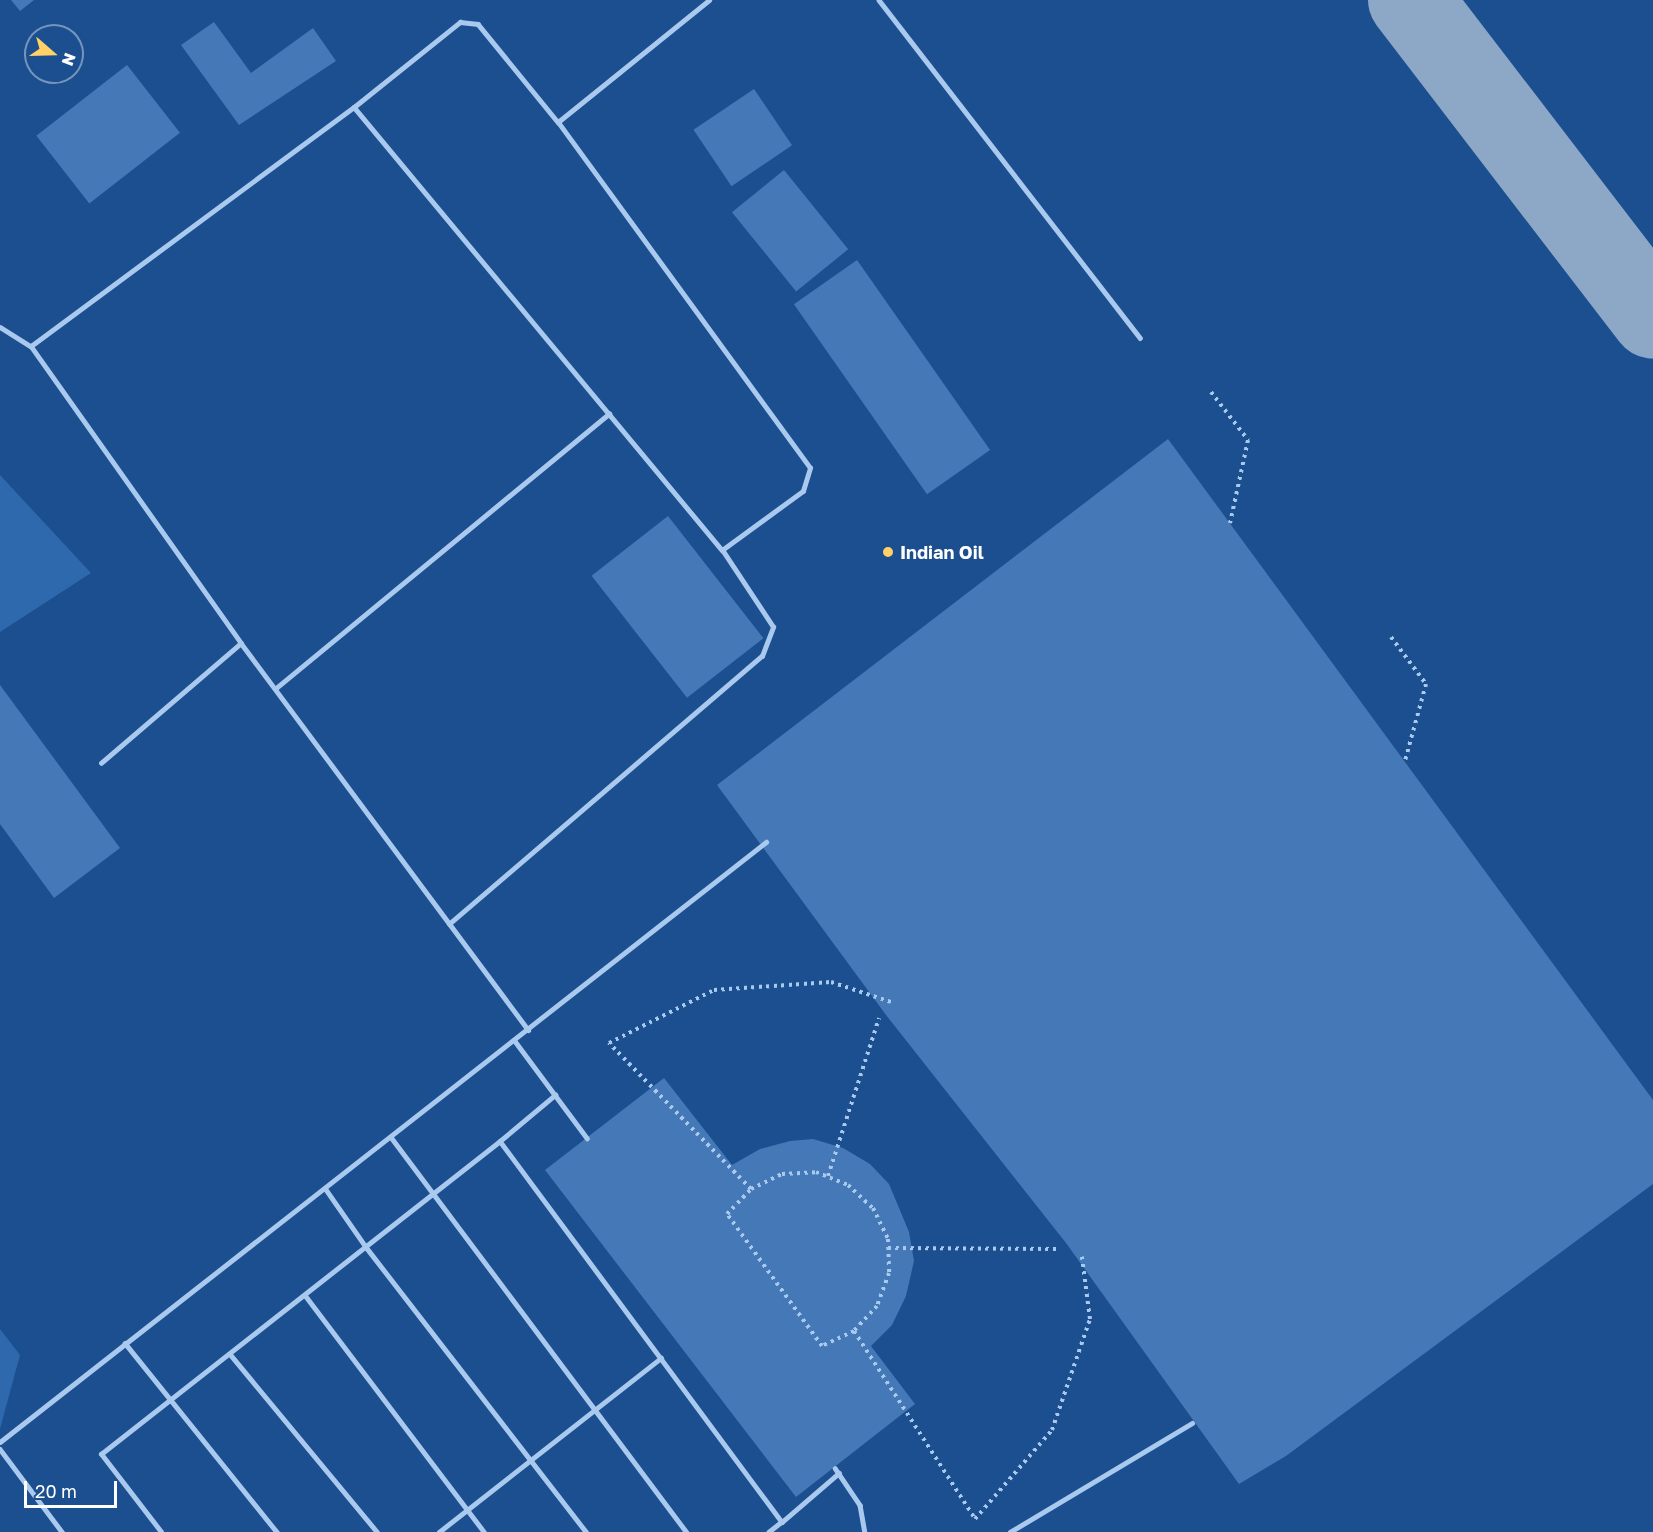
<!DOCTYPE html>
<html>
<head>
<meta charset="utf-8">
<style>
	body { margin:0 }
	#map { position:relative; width:1653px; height:1532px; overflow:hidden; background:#1b4f8f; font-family:"Golos Text",sans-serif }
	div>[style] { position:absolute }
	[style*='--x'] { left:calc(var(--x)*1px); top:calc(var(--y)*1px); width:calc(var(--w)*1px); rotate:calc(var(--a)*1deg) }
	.green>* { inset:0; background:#2e69ad }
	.taxiway>* { height:84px; margin:-42px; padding:0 42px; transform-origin:42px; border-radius:42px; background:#8da7c7 }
	.building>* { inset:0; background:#4478b7; transform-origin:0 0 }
	.path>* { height:4px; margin-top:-2px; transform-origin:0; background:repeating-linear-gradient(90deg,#a9c9ee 0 3px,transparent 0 7.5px) }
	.lane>* { height:4.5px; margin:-2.25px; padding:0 2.25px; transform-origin:2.25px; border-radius:2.25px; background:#a9c9ee }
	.dots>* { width:16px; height:16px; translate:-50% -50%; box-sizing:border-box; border:3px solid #1b4f8f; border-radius:50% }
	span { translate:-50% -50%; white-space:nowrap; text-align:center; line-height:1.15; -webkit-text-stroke:4.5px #1b4f8f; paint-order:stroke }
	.poi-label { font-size:18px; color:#fff; font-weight:700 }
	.left { translate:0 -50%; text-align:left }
	.north { position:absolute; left:24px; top:24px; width:60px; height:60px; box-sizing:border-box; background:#1b4f8f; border:2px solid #7695bc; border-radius:50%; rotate:110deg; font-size:16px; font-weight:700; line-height:24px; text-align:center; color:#fff }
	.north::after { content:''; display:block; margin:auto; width:21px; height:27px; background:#ffd166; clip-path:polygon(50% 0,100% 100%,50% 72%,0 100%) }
	.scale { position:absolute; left:24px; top:1481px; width:93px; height:27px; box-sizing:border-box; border:3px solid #fff; border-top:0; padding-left:8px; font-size:18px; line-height:21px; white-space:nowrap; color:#fff; -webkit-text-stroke:4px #1b4f8f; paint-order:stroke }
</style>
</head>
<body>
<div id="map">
	<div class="green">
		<div style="clip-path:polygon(0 475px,91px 573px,0 632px)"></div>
		<div style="clip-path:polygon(0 1329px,20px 1355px,0 1429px)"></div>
	</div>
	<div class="taxiway">
		<div style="--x:1410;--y:0;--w:399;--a:52.5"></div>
	</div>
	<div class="building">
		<div style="clip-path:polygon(11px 0,34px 0,20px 11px)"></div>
		<div style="clip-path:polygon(214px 22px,251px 73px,313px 28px,336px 61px,239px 125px,181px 45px)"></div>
		<div style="left:127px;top:65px;width:86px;height:115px;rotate:52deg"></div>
		<div style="left:754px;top:89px;width:68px;height:73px;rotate:56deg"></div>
		<div style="left:784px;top:170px;width:102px;height:67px;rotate:51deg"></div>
		<div style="left:857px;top:260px;width:232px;height:77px;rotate:55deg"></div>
		<div style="clip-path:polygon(1168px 439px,1653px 1100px,1653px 1184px,1286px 1456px,1239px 1484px,1066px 1243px,886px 1015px,717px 785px)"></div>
		<div style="left:668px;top:516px;width:155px;height:97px;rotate:52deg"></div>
		<div style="clip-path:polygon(0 685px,120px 848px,54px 898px,0 824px)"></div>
		<div style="clip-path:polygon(664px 1078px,732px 1165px,760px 1149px,790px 1141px,813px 1139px,843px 1148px,870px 1164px,889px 1184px,909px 1232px,914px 1261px,906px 1296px,892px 1325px,871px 1346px,915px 1404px,796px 1497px,545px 1170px)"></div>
	</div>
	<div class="path">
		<div style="--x:1211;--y:392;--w:61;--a:52.4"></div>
		<div style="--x:1248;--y:440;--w:85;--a:102.2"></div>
		<div style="--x:1391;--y:637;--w:59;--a:53.3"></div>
		<div style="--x:1426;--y:684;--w:80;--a:105.3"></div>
		<div style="--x:816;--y:1172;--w:35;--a:22"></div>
		<div style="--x:848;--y:1185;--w:34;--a:43"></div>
		<div style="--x:873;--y:1208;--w:34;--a:64"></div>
		<div style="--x:888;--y:1239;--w:34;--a:88"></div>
		<div style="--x:889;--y:1273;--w:35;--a:110"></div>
		<div style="--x:877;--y:1306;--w:34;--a:133"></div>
		<div style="--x:854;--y:1331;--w:35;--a:155"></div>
		<div style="--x:822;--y:1346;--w:163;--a:-125.7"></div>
		<div style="--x:727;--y:1214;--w:35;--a:-46"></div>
		<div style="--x:751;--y:1189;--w:34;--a:-26"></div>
		<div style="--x:782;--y:1174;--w:34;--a:-3"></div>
		<div style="--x:828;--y:1176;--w:166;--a:-72.1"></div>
		<div style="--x:751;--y:1189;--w:204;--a:-134.2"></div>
		<div style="--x:609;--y:1043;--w:118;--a:-26.8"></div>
		<div style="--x:714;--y:990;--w:117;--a:-3.9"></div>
		<div style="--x:831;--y:982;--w:66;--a:18.4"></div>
		<div style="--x:888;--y:1248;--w:170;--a:0.3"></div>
		<div style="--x:854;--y:1331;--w:224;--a:57.2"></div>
		<div style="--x:975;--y:1519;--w:118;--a:-49.1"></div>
		<div style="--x:1052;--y:1430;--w:117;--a:-71.1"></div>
		<div style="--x:1090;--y:1319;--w:63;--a:-97.4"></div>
	</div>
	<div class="lane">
		<div style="--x:879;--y:0;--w:427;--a:52.3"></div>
		<div style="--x:354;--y:107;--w:576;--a:50.28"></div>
		<div style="--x:0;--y:327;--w:36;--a:32"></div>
		<div style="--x:31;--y:346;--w:364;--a:54.7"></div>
		<div style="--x:241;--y:643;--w:482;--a:53.4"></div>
		<div style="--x:31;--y:346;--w:402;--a:-36.5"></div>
		<div style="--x:354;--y:107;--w:136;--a:-38.7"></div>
		<div style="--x:460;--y:22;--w:18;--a:6"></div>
		<div style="--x:478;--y:24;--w:127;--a:50.8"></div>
		<div style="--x:558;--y:122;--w:194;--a:-38.9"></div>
		<div style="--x:275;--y:689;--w:433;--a:-39.5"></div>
		<div style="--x:101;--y:763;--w:184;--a:-40.6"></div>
		<div style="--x:449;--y:924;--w:412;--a:-40.6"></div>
		<div style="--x:762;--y:656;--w:31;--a:-69"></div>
		<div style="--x:773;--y:627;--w:92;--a:-123.5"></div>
		<div style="--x:722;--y:550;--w:100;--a:-36.1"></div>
		<div style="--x:803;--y:491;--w:24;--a:-73"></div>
		<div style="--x:810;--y:468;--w:428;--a:-126.1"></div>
		<div style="--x:515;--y:1041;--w:121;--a:53.4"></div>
		<div style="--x:391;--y:1137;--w:493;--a:53.2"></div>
		<div style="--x:500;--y:1141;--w:72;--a:-39.9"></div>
		<div style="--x:325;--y:1188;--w:72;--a:55.2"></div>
		<div style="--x:366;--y:1247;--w:360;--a:52.3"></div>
		<div style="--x:305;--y:1295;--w:297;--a:52.9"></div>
		<div style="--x:125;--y:1343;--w:243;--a:51.2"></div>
		<div style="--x:230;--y:1354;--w:231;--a:50.4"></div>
		<div style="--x:0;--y:1442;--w:973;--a:-38.07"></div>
		<div style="--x:0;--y:1449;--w:104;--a:53.2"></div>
		<div style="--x:835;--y:1468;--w:45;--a:56"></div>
		<div style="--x:860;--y:1505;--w:27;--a:80"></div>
		<div style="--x:782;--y:1522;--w:75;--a:-40.7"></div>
		<div style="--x:161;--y:1532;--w:98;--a:-127.6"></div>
		<div style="--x:101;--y:1454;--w:507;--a:-38.11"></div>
		<div style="--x:500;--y:1141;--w:474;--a:53.5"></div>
		<div style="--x:782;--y:1522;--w:16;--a:142"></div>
		<div style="--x:439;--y:1532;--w:282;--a:-38.1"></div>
		<div style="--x:1010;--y:1532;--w:212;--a:-30.9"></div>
	</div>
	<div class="dots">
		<div style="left:888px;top:552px;background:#ffd166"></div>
	</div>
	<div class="poi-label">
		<span class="left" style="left:900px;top:552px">Indian Oil</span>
	</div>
	<div class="north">N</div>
	<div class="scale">20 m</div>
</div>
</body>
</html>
